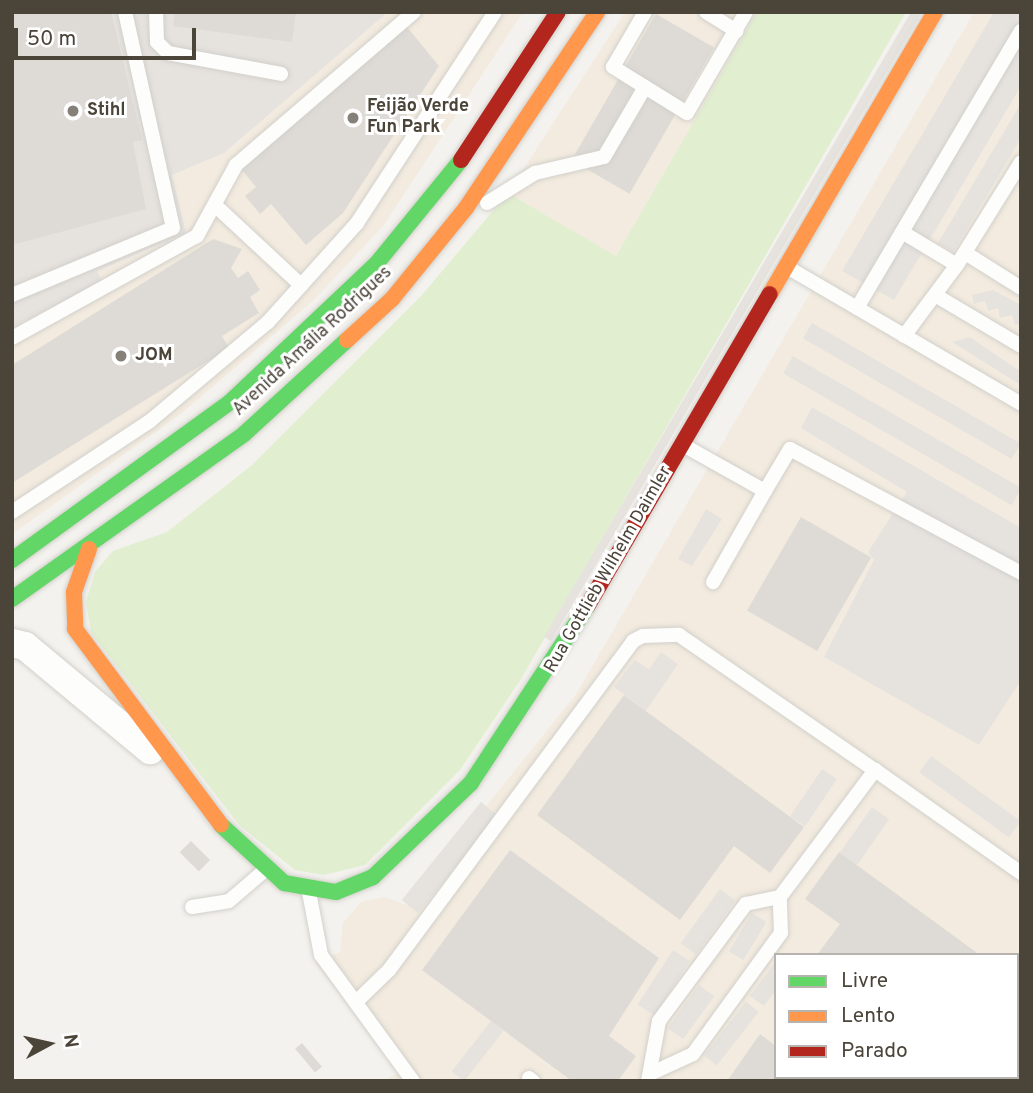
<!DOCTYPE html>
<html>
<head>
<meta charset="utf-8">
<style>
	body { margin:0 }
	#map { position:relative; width:1033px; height:1093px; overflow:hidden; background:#f4f2ee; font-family:Overpass,sans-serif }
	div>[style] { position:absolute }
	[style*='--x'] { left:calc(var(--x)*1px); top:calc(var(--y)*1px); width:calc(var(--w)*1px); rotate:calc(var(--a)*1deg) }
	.commercial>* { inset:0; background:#f3ebdf }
	.industrial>* { inset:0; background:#e6e2de }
	.green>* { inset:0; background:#e1eecf }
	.parking>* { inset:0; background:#e6e3df; transform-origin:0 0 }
	.building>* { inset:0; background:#dedbd6; transform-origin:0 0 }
	.roads { filter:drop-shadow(0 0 2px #d2d0cb) drop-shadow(0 0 2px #d2d0cb) }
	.lane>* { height:14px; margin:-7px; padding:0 7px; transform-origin:7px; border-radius:7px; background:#fdfdfc }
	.street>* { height:28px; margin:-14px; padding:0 14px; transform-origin:14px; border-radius:14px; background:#fdfdfc }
	.fast>* { height:16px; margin:-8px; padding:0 8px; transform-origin:8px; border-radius:8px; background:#63d668 }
	.slow>* { height:16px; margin:-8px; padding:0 8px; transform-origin:8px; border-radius:8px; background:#ff974d }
	.jam>* { height:16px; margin:-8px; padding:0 8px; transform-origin:8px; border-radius:8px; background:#b3261e }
	.dots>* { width:19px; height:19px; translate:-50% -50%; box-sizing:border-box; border:4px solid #fff; border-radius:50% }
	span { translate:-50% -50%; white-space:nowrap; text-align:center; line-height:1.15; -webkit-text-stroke:6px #fff; paint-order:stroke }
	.poi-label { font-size:18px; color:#4b4439; font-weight:700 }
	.left { translate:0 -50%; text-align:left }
	.street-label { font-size:18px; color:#4b4439 }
	.frame { position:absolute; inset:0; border:14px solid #4b4439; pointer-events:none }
	.legend { position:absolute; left:774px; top:953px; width:245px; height:126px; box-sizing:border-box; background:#fff; border:2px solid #b7b4b0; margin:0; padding:9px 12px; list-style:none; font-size:21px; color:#4b4439 }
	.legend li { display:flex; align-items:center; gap:14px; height:35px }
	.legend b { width:35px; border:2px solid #b7b4b0 }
	.north { position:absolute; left:14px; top:1009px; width:70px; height:70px; -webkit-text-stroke:5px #fff; paint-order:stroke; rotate:82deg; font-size:19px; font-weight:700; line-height:28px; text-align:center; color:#4b4439 }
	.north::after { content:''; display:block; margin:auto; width:24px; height:32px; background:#4b4439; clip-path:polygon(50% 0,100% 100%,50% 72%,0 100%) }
	.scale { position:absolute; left:14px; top:28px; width:182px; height:32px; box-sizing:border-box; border:4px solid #4b4439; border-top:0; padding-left:9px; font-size:21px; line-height:24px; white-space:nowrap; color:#4b4439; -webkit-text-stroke:5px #fff; paint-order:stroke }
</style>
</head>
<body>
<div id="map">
	<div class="commercial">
		<div style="clip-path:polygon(388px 12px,523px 12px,384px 225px,314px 300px,182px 413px,12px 534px,12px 308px,186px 234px,172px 175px,224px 153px)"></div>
		<div style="clip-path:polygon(625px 12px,757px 12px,616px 256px,508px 193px)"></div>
		<div style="clip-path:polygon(evenodd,974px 12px,1021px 12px,1021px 1081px,385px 1081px,402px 1069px,315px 963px,340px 952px,343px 923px,361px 902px,384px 897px,407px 905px,576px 694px,974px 12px,776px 955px,1017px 955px,1017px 1077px,776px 1077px,776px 955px)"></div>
	</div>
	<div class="industrial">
		<div style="clip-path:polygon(12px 12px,388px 12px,224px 153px,172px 175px,186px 233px,12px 308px)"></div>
	</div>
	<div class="green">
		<div style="clip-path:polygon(757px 12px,906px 12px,521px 679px,460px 770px,365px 865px,324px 875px,295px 870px,239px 825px,91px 632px,86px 602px,95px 572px,113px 551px,167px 532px,252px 465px,422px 295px,508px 193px,616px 256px)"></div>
	</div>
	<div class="parking">
		<div style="clip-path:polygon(911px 12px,922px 12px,551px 641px,544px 637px)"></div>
		<div style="clip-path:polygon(994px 12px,1021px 12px,1021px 86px,894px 300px,842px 271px)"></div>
		<div style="clip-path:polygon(1021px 103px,1021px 138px,953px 252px,938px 243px)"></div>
		<div style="clip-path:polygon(97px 270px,102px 283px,12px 327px,12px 307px)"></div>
		<div style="clip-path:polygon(993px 290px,1021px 305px,1021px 324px,1015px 325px,1012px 315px,1000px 318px,998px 308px,988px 311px,985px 301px,974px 304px,972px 295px)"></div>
		<div style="left:812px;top:323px;width:241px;height:18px;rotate:30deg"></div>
		<div style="clip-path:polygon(970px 337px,1021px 372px,1021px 385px,952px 342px)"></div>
		<div style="left:793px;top:356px;width:264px;height:20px;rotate:30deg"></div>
		<div style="clip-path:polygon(812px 407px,1021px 528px,1021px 680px,979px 745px,824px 657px,874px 560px,868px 552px,907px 492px,801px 428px)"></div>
		<div style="clip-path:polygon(706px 509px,722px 519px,692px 566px,678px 559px)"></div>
		<div style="clip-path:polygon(661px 652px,678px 664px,646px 711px,614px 687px,635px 660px,649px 669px)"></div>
		<div style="left:931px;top:756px;width:111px;height:20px;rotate:36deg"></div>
		<div style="left:822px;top:769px;width:18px;height:57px;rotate:34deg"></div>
		<div style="left:481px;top:802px;width:21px;height:126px;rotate:39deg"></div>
		<div style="left:872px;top:807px;width:21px;height:56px;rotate:35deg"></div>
		<div style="left:720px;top:889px;width:19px;height:67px;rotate:36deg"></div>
		<div style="left:752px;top:913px;width:17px;height:45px;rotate:31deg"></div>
		<div style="left:673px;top:950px;width:20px;height:65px;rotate:33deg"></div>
		<div style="clip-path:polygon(776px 961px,776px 990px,764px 1006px,750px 996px)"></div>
		<div style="left:699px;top:985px;width:19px;height:53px;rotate:36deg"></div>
		<div style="left:746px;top:1002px;width:16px;height:68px;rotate:38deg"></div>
		<div style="left:491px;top:1021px;width:16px;height:64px;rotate:38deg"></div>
	</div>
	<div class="building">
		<div style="clip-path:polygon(12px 12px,111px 12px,142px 140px,133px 142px,146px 209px,12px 245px)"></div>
		<div style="clip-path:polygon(175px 12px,296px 12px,292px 42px,173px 26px)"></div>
		<div style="left:656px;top:14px;width:67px;height:169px;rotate:30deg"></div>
		<div style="clip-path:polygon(407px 27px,439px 66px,343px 213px,306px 245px,271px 204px,260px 214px,245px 196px,256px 187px,241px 169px)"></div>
		<div style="clip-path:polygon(213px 239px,242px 249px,231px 268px,238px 278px,248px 271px,260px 290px,250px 297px,259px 313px,222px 336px,229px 348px,12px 483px,12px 365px)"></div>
		<div style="left:801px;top:517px;width:81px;height:108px;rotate:30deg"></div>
		<div style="clip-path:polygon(624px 695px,804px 827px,770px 873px,734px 846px,680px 920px,537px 815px)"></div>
		<div style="left:191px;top:841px;width:27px;height:16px;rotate:45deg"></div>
		<div style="clip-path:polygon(510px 850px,659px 958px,609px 1036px,636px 1056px,618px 1081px,572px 1081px,422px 970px)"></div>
		<div style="clip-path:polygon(839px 852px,980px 955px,817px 955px,840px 924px,805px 899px)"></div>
		<div style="clip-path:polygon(760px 1034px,776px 1046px,776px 1077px,823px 1081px,727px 1081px)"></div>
		<div style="left:302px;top:1043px;width:31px;height:9px;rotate:50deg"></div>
		<div style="clip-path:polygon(894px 1077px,950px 1077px,948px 1081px)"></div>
	</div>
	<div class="roads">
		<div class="lane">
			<div style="--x:156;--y:12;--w:30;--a:88"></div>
			<div style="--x:157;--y:42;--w:16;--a:45"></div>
			<div style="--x:168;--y:53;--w:115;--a:10.5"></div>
			<div style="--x:706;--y:12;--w:36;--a:32"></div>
			<div style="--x:645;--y:87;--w:38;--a:-148"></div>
			<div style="--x:613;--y:67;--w:64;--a:-59.8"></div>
			<div style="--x:487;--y:203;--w:57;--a:-32"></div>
			<div style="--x:535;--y:173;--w:71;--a:-13.1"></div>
			<div style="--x:604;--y:157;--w:81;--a:-59.6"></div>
			<div style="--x:645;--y:87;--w:49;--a:31.8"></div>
			<div style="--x:687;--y:113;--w:117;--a:-59.7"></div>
			<div style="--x:217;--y:207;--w:115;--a:42.9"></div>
			<div style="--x:902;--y:232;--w:64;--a:31"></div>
			<div style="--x:957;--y:265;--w:121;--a:-58.1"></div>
			<div style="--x:967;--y:254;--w:64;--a:32.2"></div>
			<div style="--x:787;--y:267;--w:271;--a:30.3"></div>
			<div style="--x:12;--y:295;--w:174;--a:-22.6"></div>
			<div style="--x:173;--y:228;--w:221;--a:-102.5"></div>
			<div style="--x:935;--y:295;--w:100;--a:30.7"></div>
			<div style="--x:857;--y:308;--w:322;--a:-59.4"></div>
			<div style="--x:904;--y:336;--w:89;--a:-53.3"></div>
			<div style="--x:12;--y:338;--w:211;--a:-28.9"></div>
			<div style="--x:197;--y:236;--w:81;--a:-61.2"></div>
			<div style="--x:236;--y:165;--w:235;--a:-40.7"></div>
			<div style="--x:683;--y:445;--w:94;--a:29.3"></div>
			<div style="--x:765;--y:491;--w:105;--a:119.7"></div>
			<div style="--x:765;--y:491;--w:49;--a:-59.2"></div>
			<div style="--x:790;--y:449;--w:262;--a:28.2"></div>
			<div style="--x:12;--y:512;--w:165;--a:-33.4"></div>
			<div style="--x:150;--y:421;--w:154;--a:-40"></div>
			<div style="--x:268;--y:322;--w:133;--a:-48"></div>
			<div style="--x:357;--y:223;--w:252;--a:-56.8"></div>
			<div style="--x:309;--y:892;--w:64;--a:79.2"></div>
			<div style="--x:321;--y:955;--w:156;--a:53.9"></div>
			<div style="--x:192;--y:907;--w:37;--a:-9"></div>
			<div style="--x:229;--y:901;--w:48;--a:-40.7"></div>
			<div style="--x:356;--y:1002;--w:46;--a:-44.1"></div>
			<div style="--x:389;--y:970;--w:410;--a:-53.4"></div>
			<div style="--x:633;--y:641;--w:11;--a:-27"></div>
			<div style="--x:643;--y:636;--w:36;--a:-2"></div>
			<div style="--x:679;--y:635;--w:238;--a:34.6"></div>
			<div style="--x:652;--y:1073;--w:45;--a:-24.9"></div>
			<div style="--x:693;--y:1054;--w:150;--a:-54"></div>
			<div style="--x:781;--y:933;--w:36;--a:-92"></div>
			<div style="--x:529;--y:1078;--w:5;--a:37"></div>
			<div style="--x:648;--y:1081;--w:61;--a:-79.6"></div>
			<div style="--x:659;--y:1021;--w:146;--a:-53.4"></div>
			<div style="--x:746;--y:904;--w:35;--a:-12"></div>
			<div style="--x:780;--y:897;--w:159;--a:-53.2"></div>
			<div style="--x:875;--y:770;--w:179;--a:35.2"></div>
		</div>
		<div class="street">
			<div style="--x:12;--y:643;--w:13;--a:13"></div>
			<div style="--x:25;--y:646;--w:163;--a:39.8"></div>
		</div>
		<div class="fast">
			<div style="--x:12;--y:560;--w:269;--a:-35.9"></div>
			<div style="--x:230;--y:402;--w:202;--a:-43.4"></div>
			<div style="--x:377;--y:263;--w:133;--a:-50.8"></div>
			<div style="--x:12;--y:599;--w:285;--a:-35.4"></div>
			<div style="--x:244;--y:434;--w:139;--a:-42.4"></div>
			<div style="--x:221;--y:825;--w:86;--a:42.6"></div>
			<div style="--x:284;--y:883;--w:53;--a:9.8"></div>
			<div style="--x:336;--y:892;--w:40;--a:-22"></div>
			<div style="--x:373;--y:877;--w:136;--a:-43.8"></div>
			<div style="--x:471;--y:783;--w:213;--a:-56.7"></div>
		</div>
		<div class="slow">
			<div style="--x:770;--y:294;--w:327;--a:-59.7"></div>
			<div style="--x:347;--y:340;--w:61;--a:-42.3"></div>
			<div style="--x:392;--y:299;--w:117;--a:-50.9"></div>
			<div style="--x:466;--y:208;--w:236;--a:-56.2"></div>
			<div style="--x:89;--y:549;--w:46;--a:109.2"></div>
			<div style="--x:74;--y:592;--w:37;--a:88"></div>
			<div style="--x:75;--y:629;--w:244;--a:53.3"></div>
		</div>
		<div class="jam">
			<div style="--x:461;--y:160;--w:177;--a:-56.8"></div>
			<div style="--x:588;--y:605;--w:360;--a:-59.7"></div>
		</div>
	</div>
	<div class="dots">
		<div style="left:73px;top:111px;background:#868178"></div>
		<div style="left:353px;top:118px;background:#868178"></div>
		<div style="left:121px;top:356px;background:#868178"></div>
	</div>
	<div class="poi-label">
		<span class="left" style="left:367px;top:118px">Feijão Verde<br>Fun Park</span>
		<span class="left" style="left:87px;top:111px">Stihl</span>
		<span class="left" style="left:135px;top:356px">JOM</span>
	</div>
	<div class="street-label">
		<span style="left:313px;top:342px;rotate:-43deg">Avenida Amália Rodrigues</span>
		<span style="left:609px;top:570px;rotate:-60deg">Rua Gottlieb Wilhelm Daimler</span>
	</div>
	<div class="frame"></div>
	<ul class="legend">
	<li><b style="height:9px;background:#63d668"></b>Livre</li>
	<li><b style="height:9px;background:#ff974d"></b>Lento</li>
	<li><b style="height:9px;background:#b3261e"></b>Parado</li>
	</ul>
	<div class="north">N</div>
	<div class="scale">50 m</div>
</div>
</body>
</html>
